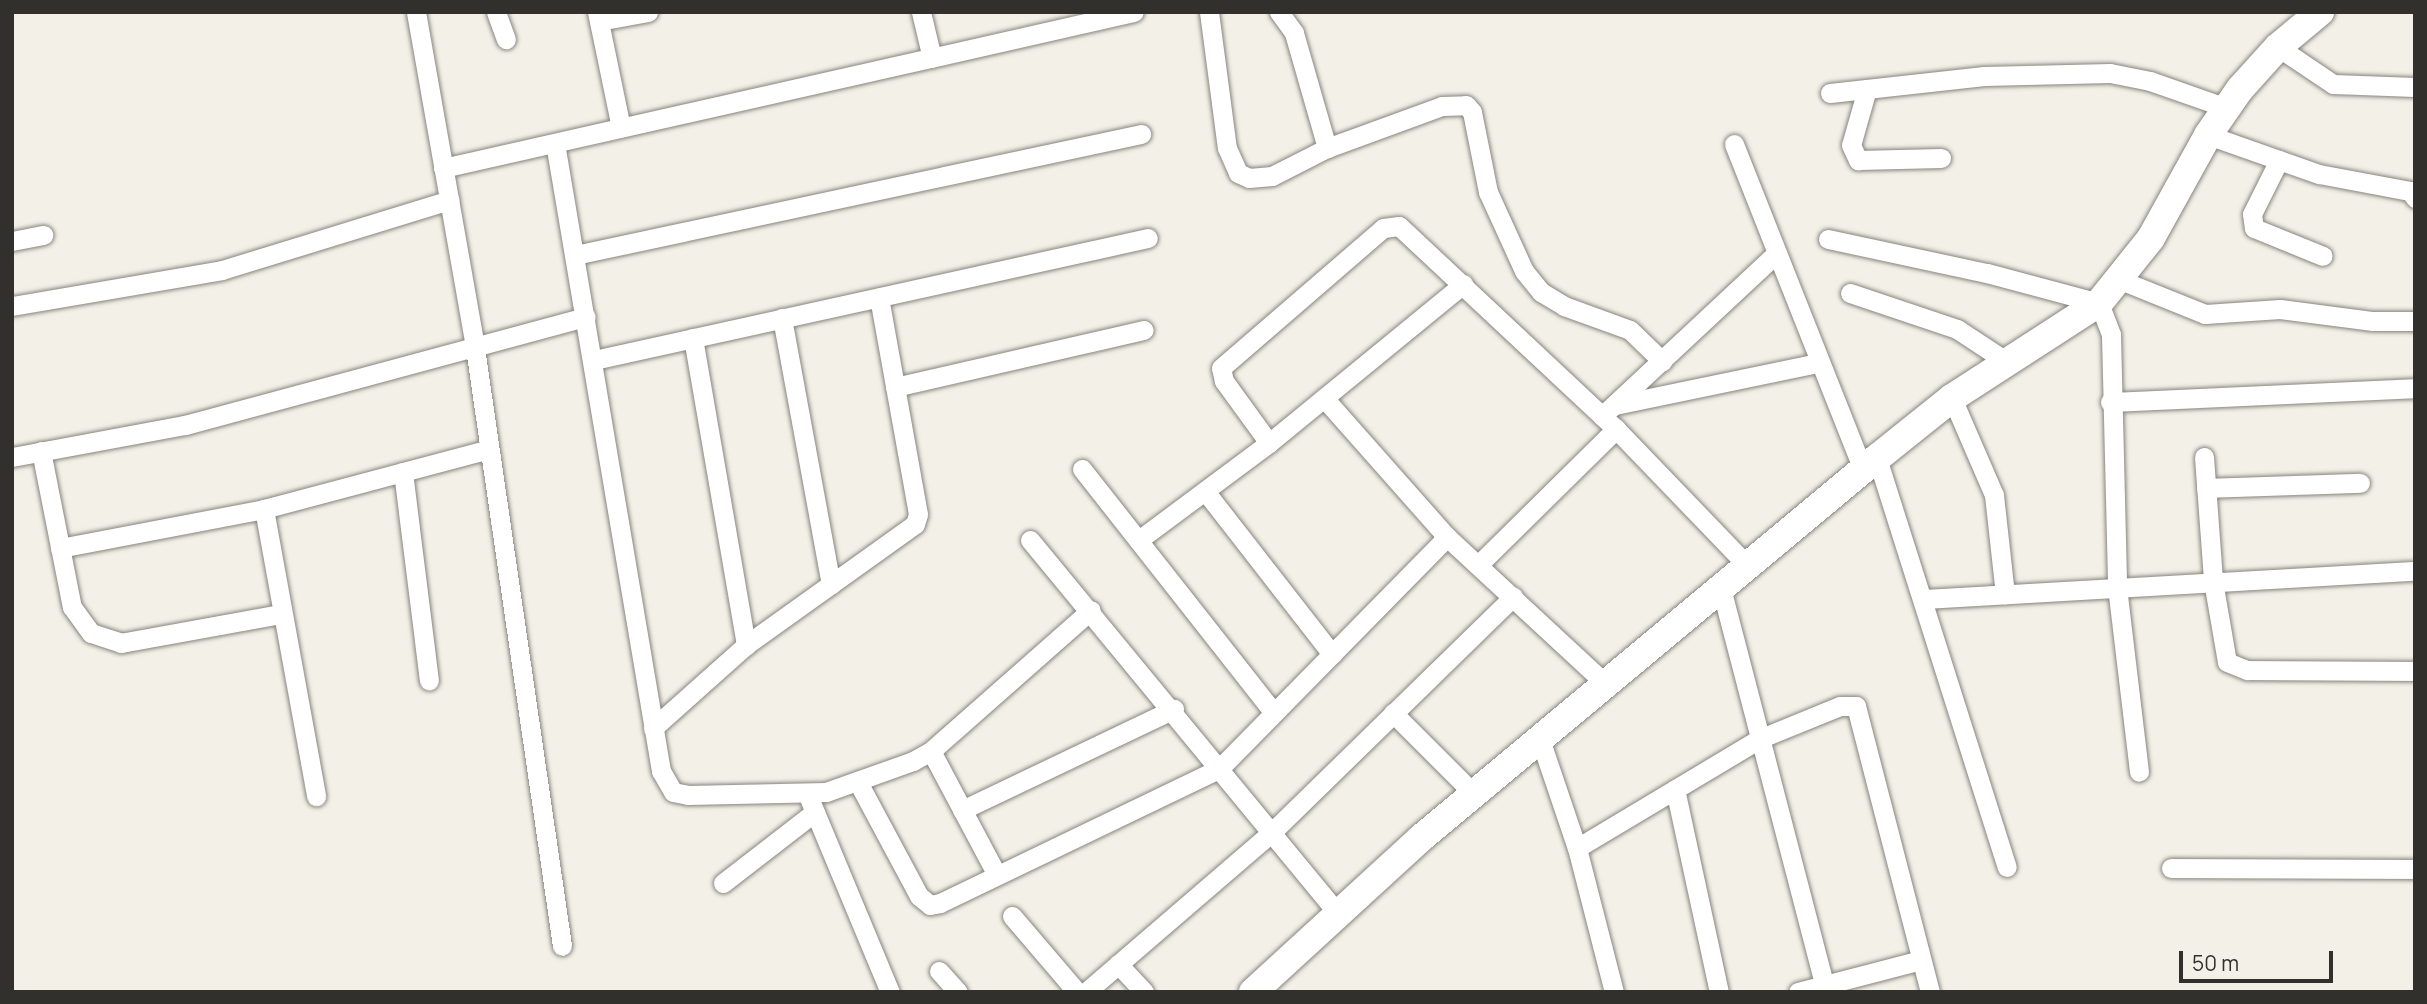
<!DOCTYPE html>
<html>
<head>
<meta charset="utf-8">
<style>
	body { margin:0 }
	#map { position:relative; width:2427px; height:1004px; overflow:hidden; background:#f3f0e8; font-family:Manrope,sans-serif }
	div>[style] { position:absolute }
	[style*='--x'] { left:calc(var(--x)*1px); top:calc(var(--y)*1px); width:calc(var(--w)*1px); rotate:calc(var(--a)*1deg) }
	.roads { filter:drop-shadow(0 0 2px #87847d) drop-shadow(0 0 2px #87847d) }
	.minor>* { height:19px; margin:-9.5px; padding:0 9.5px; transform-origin:9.5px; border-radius:9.5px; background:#fff }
	.secondary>* { height:28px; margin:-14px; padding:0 14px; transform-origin:14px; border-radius:14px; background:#fff }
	span { translate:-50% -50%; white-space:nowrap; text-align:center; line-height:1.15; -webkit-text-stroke:5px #f3f0e8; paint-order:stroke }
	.frame { position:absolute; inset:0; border:14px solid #31302d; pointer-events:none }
	.scale { position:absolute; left:2179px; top:951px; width:154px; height:32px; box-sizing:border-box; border:4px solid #31302d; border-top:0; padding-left:9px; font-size:21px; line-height:24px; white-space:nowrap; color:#31302d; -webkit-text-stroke:5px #f3f0e8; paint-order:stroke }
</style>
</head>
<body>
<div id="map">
	<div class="roads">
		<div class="minor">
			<div style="--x:416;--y:12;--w:341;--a:80"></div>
			<div style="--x:475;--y:348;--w:604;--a:81.72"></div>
			<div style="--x:496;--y:12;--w:29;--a:70"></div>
			<div style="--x:597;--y:12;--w:118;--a:78.3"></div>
			<div style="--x:921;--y:12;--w:47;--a:76.6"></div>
			<div style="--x:1209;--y:12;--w:137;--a:82.5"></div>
			<div style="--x:1227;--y:148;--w:27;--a:66"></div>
			<div style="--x:1238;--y:173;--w:12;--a:24"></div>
			<div style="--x:1249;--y:178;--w:23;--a:-5"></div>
			<div style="--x:1272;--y:176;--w:62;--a:-27"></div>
			<div style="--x:1327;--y:148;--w:122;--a:-20.1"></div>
			<div style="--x:1442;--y:106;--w:24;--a:-2"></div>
			<div style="--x:1466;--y:105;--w:9;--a:49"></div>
			<div style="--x:1472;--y:112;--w:82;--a:78.7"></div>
			<div style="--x:1488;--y:192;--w:87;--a:65.5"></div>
			<div style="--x:1524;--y:271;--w:27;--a:51"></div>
			<div style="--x:1541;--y:292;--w:27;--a:31"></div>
			<div style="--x:1564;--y:306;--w:70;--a:20"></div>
			<div style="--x:1630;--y:330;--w:45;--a:44.1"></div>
			<div style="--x:1279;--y:12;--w:26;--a:54"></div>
			<div style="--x:1294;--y:33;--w:120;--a:74"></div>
			<div style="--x:599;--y:21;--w:50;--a:-10.4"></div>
			<div style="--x:2278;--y:47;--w:66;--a:33.9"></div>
			<div style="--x:2333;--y:84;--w:82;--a:2.1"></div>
			<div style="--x:1867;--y:89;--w:58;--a:105.9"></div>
			<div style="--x:1851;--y:145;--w:17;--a:65"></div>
			<div style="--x:1858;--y:160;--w:83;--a:-1.4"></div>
			<div style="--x:1830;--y:93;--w:155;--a:-6.3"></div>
			<div style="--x:1984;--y:76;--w:126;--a:-1.4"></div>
			<div style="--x:2110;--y:73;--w:41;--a:11.3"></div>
			<div style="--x:2150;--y:81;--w:82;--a:19.3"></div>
			<div style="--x:2208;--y:135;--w:118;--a:19.4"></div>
			<div style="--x:2319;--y:174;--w:93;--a:10.6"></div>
			<div style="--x:2410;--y:191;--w:9;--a:54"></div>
			<div style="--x:555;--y:143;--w:637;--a:80.42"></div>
			<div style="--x:661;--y:771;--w:24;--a:60"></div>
			<div style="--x:673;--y:792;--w:15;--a:11"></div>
			<div style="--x:688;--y:795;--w:138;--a:-1.2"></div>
			<div style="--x:826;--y:792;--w:92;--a:-19.6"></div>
			<div style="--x:913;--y:761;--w:21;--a:-29"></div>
			<div style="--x:931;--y:751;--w:213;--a:-41.4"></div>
			<div style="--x:1734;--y:144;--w:350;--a:68.4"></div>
			<div style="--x:2279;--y:160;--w:60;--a:116.6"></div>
			<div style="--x:2252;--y:214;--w:14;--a:82"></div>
			<div style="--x:2254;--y:228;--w:74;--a:22.1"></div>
			<div style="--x:443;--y:168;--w:708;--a:-12.72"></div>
			<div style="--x:1828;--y:239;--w:163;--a:12.1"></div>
			<div style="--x:1987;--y:273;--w:116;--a:15"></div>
			<div style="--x:2099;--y:303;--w:34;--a:69"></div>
			<div style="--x:2111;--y:335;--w:252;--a:88.6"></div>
			<div style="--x:2117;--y:587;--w:186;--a:83.2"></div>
			<div style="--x:12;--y:241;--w:32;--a:-11"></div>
			<div style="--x:575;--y:255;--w:579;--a:-12.07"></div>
			<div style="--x:2118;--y:279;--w:94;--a:21.9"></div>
			<div style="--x:2205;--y:314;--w:75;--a:-3.8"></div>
			<div style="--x:2280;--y:309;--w:94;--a:7.4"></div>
			<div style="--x:2373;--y:321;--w:42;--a:0"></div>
			<div style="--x:1850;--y:293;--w:113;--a:18.6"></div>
			<div style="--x:1957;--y:329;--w:60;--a:33.4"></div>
			<div style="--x:12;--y:306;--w:213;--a:-9.7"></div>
			<div style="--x:222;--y:270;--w:238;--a:-17.1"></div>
			<div style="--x:782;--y:318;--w:271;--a:79.6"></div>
			<div style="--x:693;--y:338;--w:312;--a:80.2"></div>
			<div style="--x:594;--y:360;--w:567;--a:-12.42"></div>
			<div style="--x:895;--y:387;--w:255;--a:-12.9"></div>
			<div style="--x:1324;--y:398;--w:186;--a:48.5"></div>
			<div style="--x:1447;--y:537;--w:217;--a:42.8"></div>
			<div style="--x:1952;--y:398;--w:106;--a:66.6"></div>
			<div style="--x:1994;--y:495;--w:100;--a:83.7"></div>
			<div style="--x:2110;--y:402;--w:305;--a:-2.6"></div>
			<div style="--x:1615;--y:405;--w:207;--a:-11.7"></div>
			<div style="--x:1602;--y:416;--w:239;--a:-43"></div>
			<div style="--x:1269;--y:443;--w:77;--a:-126"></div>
			<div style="--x:1224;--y:381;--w:13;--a:-103"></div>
			<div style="--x:1221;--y:368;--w:214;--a:-40.8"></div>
			<div style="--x:1383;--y:228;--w:16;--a:-7"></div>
			<div style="--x:1399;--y:226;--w:297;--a:43.1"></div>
			<div style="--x:1616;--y:429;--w:190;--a:46.1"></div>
			<div style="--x:41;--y:451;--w:159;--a:78.8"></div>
			<div style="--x:72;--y:607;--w:32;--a:54"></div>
			<div style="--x:91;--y:633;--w:32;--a:18"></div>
			<div style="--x:121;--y:643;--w:163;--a:-10.3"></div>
			<div style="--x:12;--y:457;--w:176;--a:-10.5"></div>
			<div style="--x:185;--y:425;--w:415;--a:-15.1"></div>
			<div style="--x:2204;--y:457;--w:124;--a:85.8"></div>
			<div style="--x:2213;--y:581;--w:82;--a:80.2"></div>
			<div style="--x:2227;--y:662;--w:22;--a:22"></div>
			<div style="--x:2247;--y:670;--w:168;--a:0.3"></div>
			<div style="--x:1877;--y:458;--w:429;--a:72.4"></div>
			<div style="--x:1082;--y:469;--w:310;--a:51.8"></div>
			<div style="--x:403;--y:472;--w:210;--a:82.9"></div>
			<div style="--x:2206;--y:488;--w:154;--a:-1.9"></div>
			<div style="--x:1205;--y:491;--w:207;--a:52.1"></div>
			<div style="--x:264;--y:509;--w:292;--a:79.7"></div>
			<div style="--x:1140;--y:539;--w:161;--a:-36.7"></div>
			<div style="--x:1269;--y:443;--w:251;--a:-39.3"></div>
			<div style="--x:1030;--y:540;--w:484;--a:50.5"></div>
			<div style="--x:60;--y:548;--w:208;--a:-10.8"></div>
			<div style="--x:264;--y:509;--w:233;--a:-14.9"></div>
			<div style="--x:1478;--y:565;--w:194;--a:-44.6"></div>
			<div style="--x:1721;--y:588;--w:417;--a:75.4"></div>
			<div style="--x:1925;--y:599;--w:488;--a:-3.3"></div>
			<div style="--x:1393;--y:713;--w:115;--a:45"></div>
			<div style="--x:653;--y:728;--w:125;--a:-41.7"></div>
			<div style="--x:746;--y:645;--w:208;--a:-35.6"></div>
			<div style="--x:915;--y:524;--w:10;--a:-73"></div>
			<div style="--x:918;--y:514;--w:220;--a:-100.2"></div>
			<div style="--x:1540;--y:739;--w:115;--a:71.3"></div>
			<div style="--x:1577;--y:848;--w:149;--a:75.6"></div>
			<div style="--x:931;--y:751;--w:140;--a:62"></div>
			<div style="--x:859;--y:784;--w:127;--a:61.8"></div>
			<div style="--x:919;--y:896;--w:14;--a:39"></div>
			<div style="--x:930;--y:905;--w:10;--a:-11"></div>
			<div style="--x:940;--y:903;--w:311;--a:-25.7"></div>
			<div style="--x:1220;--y:768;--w:324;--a:-45.5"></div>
			<div style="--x:1675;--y:789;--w:208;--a:77.8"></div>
			<div style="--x:807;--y:793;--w:216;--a:67.4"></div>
			<div style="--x:962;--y:810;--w:235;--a:-25.5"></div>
			<div style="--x:1577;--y:848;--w:212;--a:-30.9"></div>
			<div style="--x:1759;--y:739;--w:87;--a:-22.2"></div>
			<div style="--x:1840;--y:706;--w:16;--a:0"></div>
			<div style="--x:1856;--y:706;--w:295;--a:75.5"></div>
			<div style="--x:2171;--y:868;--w:244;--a:0.2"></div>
			<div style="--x:723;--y:883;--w:116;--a:-37.7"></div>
			<div style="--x:1012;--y:916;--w:100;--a:49.5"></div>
			<div style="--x:1118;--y:964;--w:38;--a:47"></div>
			<div style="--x:939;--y:971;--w:28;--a:48"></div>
			<div style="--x:1086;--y:992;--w:245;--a:-40.7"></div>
			<div style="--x:1272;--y:832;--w:337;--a:-44.3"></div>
			<div style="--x:1798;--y:992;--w:127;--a:-14.6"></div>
		</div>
		<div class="secondary">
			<div style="--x:1253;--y:992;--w:228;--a:-42.5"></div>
			<div style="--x:1421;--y:838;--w:594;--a:-39.81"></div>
			<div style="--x:1877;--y:458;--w:96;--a:-38.7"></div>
			<div style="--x:1952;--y:398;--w:175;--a:-32.9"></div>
			<div style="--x:2099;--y:303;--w:83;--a:-51.3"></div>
			<div style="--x:2151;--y:238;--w:118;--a:-61"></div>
			<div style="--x:2208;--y:135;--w:56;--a:-55.2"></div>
			<div style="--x:2240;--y:89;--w:57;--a:-47.9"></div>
			<div style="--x:2278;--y:47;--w:55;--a:-39.8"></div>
		</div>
	</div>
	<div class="frame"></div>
	<div class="scale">50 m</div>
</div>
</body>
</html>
